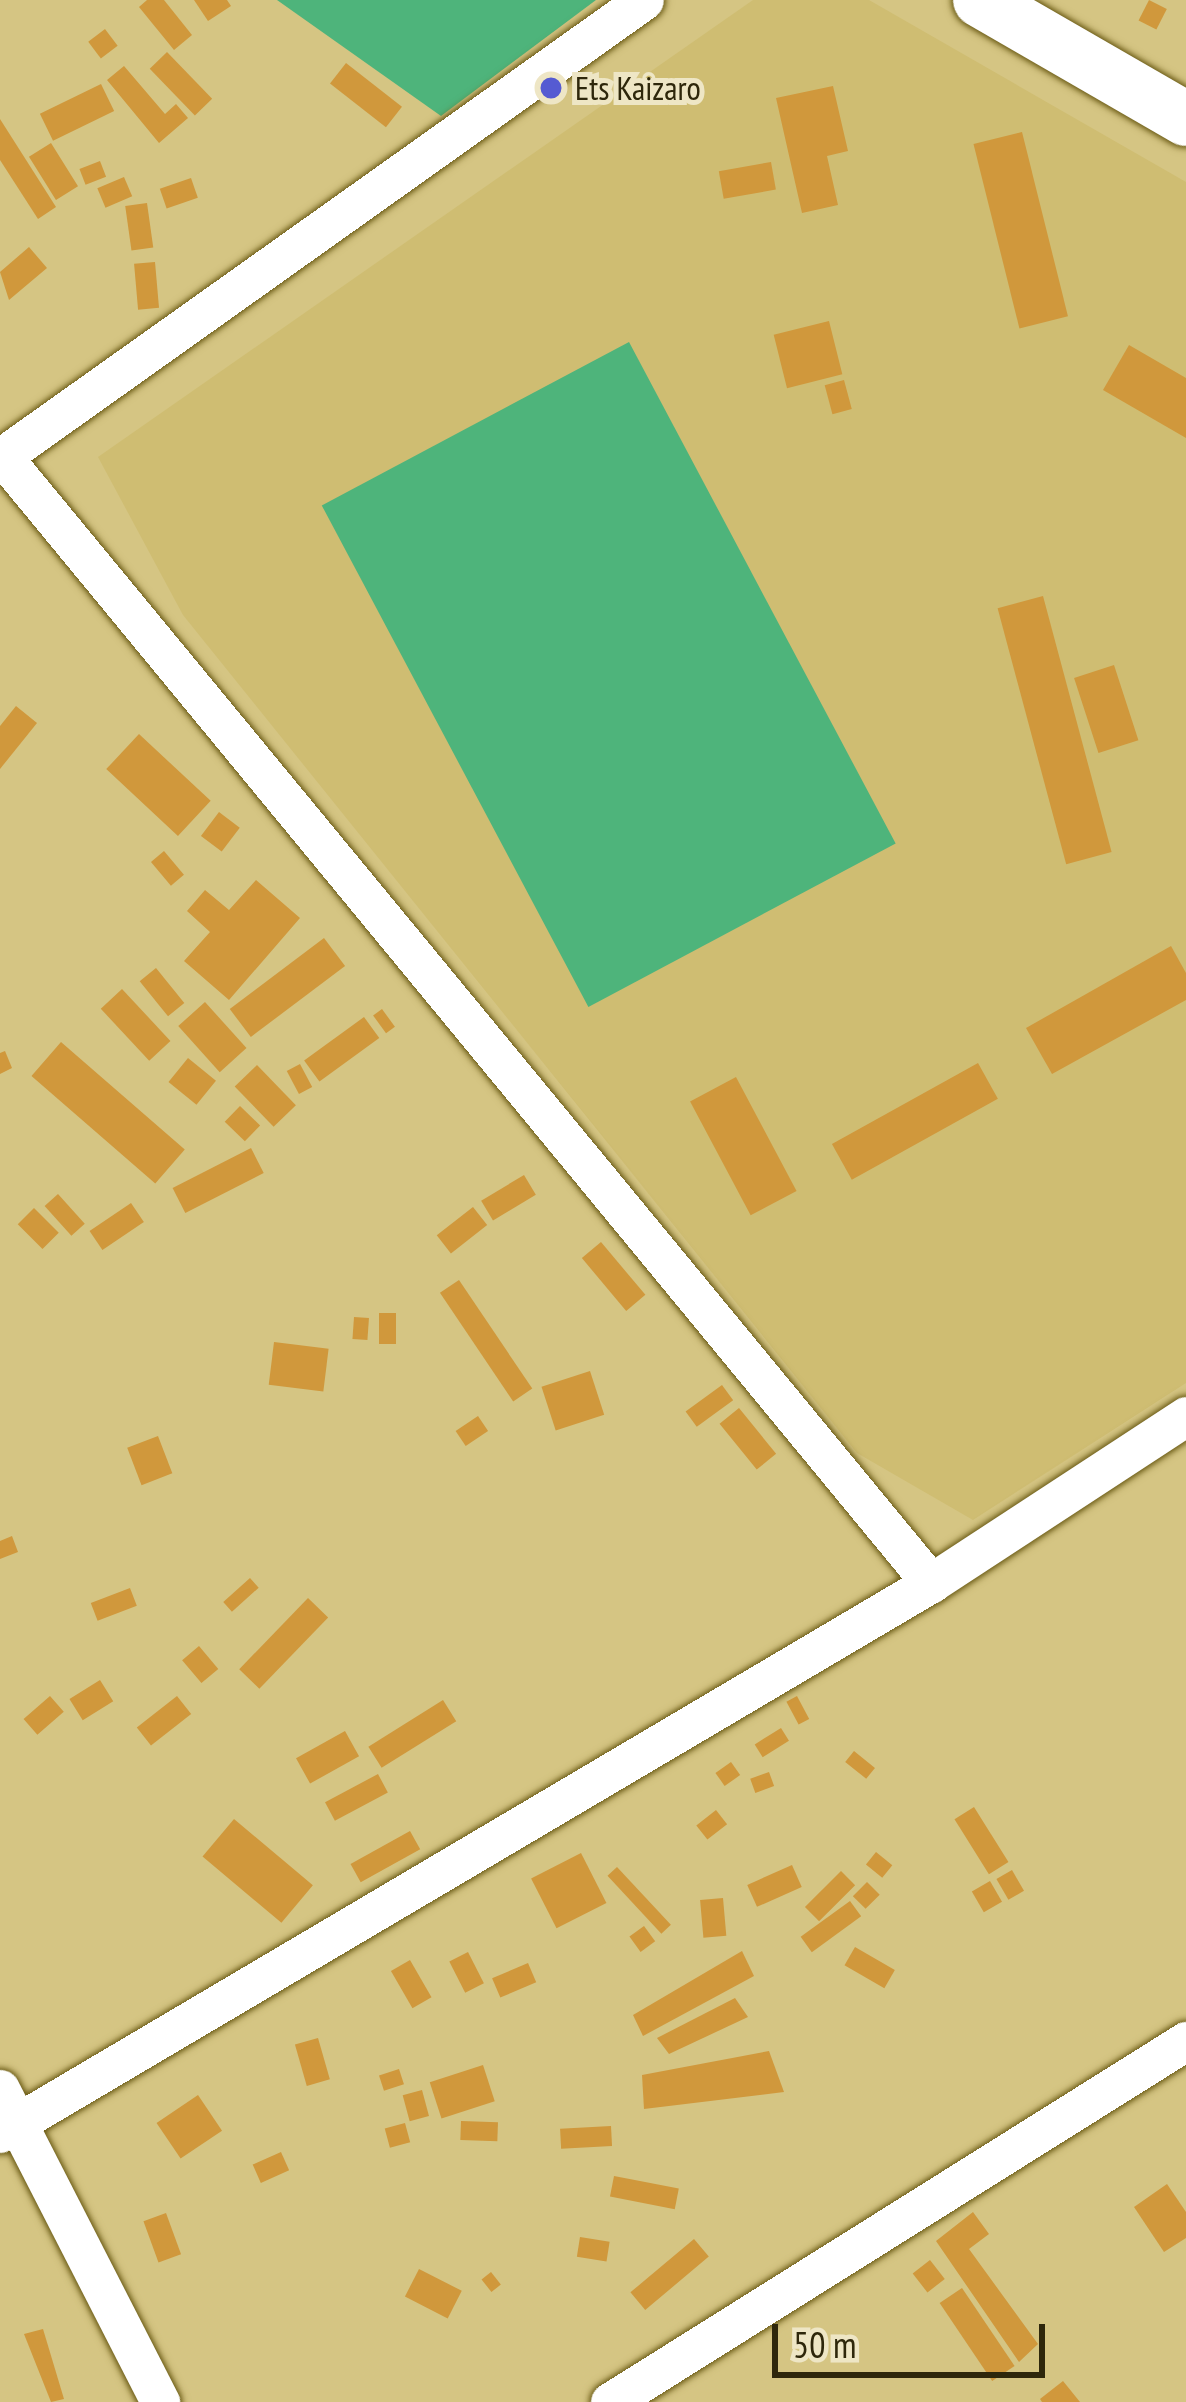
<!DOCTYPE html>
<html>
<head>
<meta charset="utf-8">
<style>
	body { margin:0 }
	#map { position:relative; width:1186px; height:2402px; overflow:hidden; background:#d5c583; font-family:"PT Sans Narrow",sans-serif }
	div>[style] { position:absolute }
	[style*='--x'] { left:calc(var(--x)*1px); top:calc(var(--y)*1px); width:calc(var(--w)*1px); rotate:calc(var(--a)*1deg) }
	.built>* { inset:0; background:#cfbd72 }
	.green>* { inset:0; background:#4eb47b; transform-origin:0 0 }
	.building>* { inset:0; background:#d0983c; transform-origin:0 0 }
	.roads { filter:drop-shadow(0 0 3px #695913) drop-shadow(0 0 3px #695913) }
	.street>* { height:39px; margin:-19.5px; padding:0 19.5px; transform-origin:19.5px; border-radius:19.5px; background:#fff }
	.secondary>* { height:54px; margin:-27px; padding:0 27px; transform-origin:27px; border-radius:27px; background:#fff }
	.dots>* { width:33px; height:33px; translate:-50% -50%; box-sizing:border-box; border:6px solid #eee6c5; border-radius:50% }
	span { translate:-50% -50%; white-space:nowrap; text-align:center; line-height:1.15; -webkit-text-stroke:10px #eee6c5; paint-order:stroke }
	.poi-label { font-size:33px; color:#2e270b }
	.left { translate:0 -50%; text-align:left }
	.scale { position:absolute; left:772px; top:2324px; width:273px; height:54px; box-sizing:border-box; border:6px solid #2e270b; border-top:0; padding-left:15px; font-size:36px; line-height:42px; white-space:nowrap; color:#2e270b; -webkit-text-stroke:9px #eee6c5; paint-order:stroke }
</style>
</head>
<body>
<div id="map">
	<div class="built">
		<div style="clip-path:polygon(753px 0,869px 0,1186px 182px,1186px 1383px,973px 1520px,857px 1453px,183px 615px,98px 457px)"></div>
	</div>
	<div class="green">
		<div style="clip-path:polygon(277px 0,596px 0,441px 116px)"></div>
		<div style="left:629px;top:342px;width:568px;height:348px;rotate:62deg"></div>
	</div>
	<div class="building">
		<div style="clip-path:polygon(147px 0,164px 0,192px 35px,174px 50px,139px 7px)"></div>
		<div style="clip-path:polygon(194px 0,227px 0,231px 6px,208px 21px)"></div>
		<div style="left:1149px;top:0;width:20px;height:23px;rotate:27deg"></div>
		<div style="left:105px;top:29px;width:21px;height:21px;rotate:53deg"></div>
		<div style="left:167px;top:52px;width:65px;height:24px;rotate:46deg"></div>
		<div style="left:346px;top:63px;width:71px;height:26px;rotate:38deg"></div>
		<div style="clip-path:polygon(124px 66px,165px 114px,176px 104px,188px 118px,159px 143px,107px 80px)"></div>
		<div style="left:101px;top:84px;width:30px;height:68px;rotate:64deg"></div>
		<div style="clip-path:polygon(833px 86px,848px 151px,827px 156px,838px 205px,802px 213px,776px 98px)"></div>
		<div style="clip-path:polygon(0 119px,56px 207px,38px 219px,0 160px)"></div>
		<div style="left:1022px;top:132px;width:190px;height:50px;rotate:76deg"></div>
		<div style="left:51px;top:143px;width:51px;height:26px;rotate:58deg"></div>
		<div style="left:100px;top:161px;width:17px;height:22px;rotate:69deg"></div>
		<div style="left:771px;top:162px;width:28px;height:53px;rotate:80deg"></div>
		<div style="left:124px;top:177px;width:21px;height:29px;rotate:67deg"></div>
		<div style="left:191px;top:178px;width:21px;height:33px;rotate:71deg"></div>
		<div style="left:147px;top:203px;width:45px;height:22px;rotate:82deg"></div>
		<div style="clip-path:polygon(29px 247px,47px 268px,9px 300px,0 272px)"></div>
		<div style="left:155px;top:262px;width:46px;height:21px;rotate:85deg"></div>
		<div style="left:829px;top:321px;width:55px;height:57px;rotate:76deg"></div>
		<div style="clip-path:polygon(1129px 345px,1186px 378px,1186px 438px,1103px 390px)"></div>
		<div style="left:844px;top:380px;width:30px;height:20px;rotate:75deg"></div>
		<div style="left:1043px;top:596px;width:265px;height:47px;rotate:75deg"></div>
		<div style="left:1114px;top:665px;width:79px;height:42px;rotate:72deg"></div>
		<div style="clip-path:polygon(16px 706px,37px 723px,0 769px,0 726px)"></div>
		<div style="left:139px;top:734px;width:98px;height:48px;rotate:43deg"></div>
		<div style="left:219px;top:812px;width:26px;height:30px;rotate:37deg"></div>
		<div style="left:164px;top:851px;width:31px;height:17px;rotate:50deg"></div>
		<div style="clip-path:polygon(256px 880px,300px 918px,229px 1000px,184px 961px,210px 932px,187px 911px,205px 890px,229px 910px)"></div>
		<div style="left:324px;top:938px;width:35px;height:118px;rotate:53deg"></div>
		<div style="clip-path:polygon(1171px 946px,1186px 973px,1186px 1000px,1052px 1074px,1026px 1028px)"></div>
		<div style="left:156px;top:968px;width:45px;height:21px;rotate:51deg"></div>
		<div style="left:122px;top:989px;width:71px;height:29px;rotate:47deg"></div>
		<div style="left:205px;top:1002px;width:62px;height:36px;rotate:48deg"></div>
		<div style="left:382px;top:1009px;width:22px;height:11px;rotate:54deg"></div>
		<div style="left:364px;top:1017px;width:26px;height:74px;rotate:54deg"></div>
		<div style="left:61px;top:1042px;width:164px;height:45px;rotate:41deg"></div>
		<div style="clip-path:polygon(5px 1051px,12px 1068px,0 1074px,0 1053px)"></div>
		<div style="left:188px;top:1058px;width:36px;height:31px;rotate:39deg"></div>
		<div style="left:978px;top:1063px;width:41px;height:167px;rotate:61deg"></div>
		<div style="left:300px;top:1064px;width:26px;height:15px;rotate:62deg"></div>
		<div style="left:257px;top:1065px;width:56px;height:31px;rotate:46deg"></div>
		<div style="left:736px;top:1077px;width:129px;height:52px;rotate:62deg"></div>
		<div style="left:240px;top:1106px;width:28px;height:22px;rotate:44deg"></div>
		<div style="left:251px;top:1148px;width:28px;height:88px;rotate:63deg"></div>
		<div style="left:524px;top:1175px;width:23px;height:50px;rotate:59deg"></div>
		<div style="left:58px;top:1194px;width:40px;height:18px;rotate:48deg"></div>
		<div style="left:131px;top:1203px;width:23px;height:50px;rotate:56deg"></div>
		<div style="left:473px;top:1207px;width:23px;height:46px;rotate:52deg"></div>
		<div style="left:34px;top:1208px;width:35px;height:23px;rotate:45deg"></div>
		<div style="left:601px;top:1242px;width:69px;height:25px;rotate:50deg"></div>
		<div style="left:459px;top:1280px;width:131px;height:23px;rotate:56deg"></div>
		<div style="left:396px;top:1313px;width:31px;height:17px;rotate:90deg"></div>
		<div style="left:354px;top:1317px;width:15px;height:22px;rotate:4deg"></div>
		<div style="left:274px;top:1342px;width:55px;height:43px;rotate:7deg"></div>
		<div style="left:590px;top:1371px;width:46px;height:51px;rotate:72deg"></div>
		<div style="left:722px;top:1385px;width:19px;height:45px;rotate:54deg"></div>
		<div style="left:739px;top:1408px;width:59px;height:25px;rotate:51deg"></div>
		<div style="left:478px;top:1416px;width:18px;height:27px;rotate:56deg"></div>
		<div style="left:158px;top:1436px;width:40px;height:33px;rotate:69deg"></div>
		<div style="clip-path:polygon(12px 1536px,18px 1552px,0 1559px,0 1541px)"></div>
		<div style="left:250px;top:1578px;width:13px;height:36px;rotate:48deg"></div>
		<div style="left:130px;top:1588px;width:19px;height:42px;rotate:69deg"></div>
		<div style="left:308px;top:1598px;width:28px;height:99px;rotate:44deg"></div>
		<div style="left:199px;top:1646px;width:30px;height:22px;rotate:50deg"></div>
		<div style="left:100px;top:1680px;width:25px;height:36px;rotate:58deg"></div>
		<div style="left:50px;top:1696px;width:21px;height:35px;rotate:49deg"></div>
		<div style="left:177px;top:1696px;width:23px;height:51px;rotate:52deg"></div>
		<div style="left:797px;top:1696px;width:26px;height:12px;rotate:62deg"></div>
		<div style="left:443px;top:1700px;width:25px;height:88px;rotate:58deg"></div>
		<div style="left:781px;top:1728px;width:15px;height:31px;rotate:58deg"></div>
		<div style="left:345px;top:1731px;width:29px;height:56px;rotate:61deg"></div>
		<div style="left:854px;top:1751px;width:27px;height:14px;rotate:39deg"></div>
		<div style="left:731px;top:1762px;width:16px;height:19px;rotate:55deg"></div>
		<div style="left:769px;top:1772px;width:15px;height:20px;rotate:70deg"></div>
		<div style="left:378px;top:1774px;width:21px;height:60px;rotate:62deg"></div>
		<div style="left:974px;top:1807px;width:65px;height:23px;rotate:58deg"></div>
		<div style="left:716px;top:1810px;width:18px;height:25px;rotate:52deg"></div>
		<div style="left:234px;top:1819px;width:103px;height:49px;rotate:40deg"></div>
		<div style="left:410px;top:1831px;width:21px;height:68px;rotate:61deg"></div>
		<div style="left:876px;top:1852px;width:21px;height:16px;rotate:39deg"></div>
		<div style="left:581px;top:1853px;width:56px;height:56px;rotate:63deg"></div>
		<div style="left:792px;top:1865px;width:24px;height:49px;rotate:66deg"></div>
		<div style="left:617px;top:1867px;width:79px;height:13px;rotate:47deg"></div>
		<div style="left:1012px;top:1870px;width:24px;height:18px;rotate:60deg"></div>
		<div style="left:841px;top:1871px;width:20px;height:51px;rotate:45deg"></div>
		<div style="left:990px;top:1881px;width:24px;height:21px;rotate:60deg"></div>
		<div style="left:867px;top:1882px;width:18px;height:20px;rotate:45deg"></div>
		<div style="left:723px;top:1898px;width:38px;height:23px;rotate:85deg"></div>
		<div style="left:850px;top:1901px;width:19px;height:61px;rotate:54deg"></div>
		<div style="left:644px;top:1926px;width:19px;height:18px;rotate:54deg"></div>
		<div style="left:855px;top:1947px;width:46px;height:21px;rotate:30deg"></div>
		<div style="clip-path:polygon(742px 1951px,754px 1976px,643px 2036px,633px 2015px)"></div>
		<div style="left:468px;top:1952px;width:35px;height:21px;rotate:63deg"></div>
		<div style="left:410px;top:1960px;width:43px;height:22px;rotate:60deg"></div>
		<div style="left:528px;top:1963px;width:21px;height:39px;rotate:67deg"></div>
		<div style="clip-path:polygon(735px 1998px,748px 2017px,669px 2054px,657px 2038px)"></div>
		<div style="left:318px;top:2038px;width:43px;height:24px;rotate:74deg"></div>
		<div style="clip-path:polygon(769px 2051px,784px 2092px,644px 2109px,642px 2075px)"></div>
		<div style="left:483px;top:2065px;width:38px;height:56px;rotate:72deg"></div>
		<div style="left:399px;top:2069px;width:16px;height:21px;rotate:72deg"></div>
		<div style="left:422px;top:2090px;width:27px;height:20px;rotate:75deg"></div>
		<div style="left:198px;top:2095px;width:43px;height:50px;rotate:56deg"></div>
		<div style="left:461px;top:2121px;width:37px;height:19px;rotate:2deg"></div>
		<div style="left:405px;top:2123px;width:20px;height:21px;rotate:75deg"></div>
		<div style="left:611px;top:2126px;width:20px;height:51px;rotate:87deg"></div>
		<div style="left:281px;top:2152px;width:20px;height:31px;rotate:66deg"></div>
		<div style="left:614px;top:2176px;width:66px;height:21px;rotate:11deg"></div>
		<div style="clip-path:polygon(1167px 2184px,1186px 2212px,1186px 2238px,1164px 2252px,1134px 2207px)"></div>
		<div style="clip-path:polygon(973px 2212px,989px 2234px,969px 2249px,1038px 2344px,1019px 2362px,936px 2241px)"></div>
		<div style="left:166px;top:2213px;width:44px;height:24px;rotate:70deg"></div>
		<div style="left:580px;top:2237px;width:30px;height:20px;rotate:9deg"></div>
		<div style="left:694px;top:2239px;width:23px;height:83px;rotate:50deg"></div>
		<div style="left:930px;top:2260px;width:24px;height:22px;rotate:52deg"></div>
		<div style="left:419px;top:2269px;width:48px;height:31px;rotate:27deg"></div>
		<div style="left:491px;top:2272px;width:16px;height:12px;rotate:52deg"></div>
		<div style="left:962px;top:2288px;width:94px;height:27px;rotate:56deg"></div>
		<div style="clip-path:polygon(43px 2329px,64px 2399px,51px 2402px,24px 2334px)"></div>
		<div style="clip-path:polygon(1063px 2381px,1080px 2402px,1042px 2402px,1040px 2399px)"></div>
	</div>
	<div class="roads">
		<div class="street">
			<div style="--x:2;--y:456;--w:1461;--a:50.5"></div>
			<div style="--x:0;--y:458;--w:790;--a:-35.42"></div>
			<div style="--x:0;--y:2089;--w:352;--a:62.9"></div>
			<div style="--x:0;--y:2133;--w:1081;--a:-30.57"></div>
			<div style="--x:931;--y:1583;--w:305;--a:-33.2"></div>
			<div style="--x:610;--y:2402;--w:680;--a:-32.08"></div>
		</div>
		<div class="secondary">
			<div style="--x:980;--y:0;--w:238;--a:30"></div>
		</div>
	</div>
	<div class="dots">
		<div style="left:551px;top:88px;background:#555bd2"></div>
	</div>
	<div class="poi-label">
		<span class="left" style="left:575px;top:88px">Ets Kaizaro</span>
	</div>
	<div class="scale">50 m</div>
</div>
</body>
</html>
